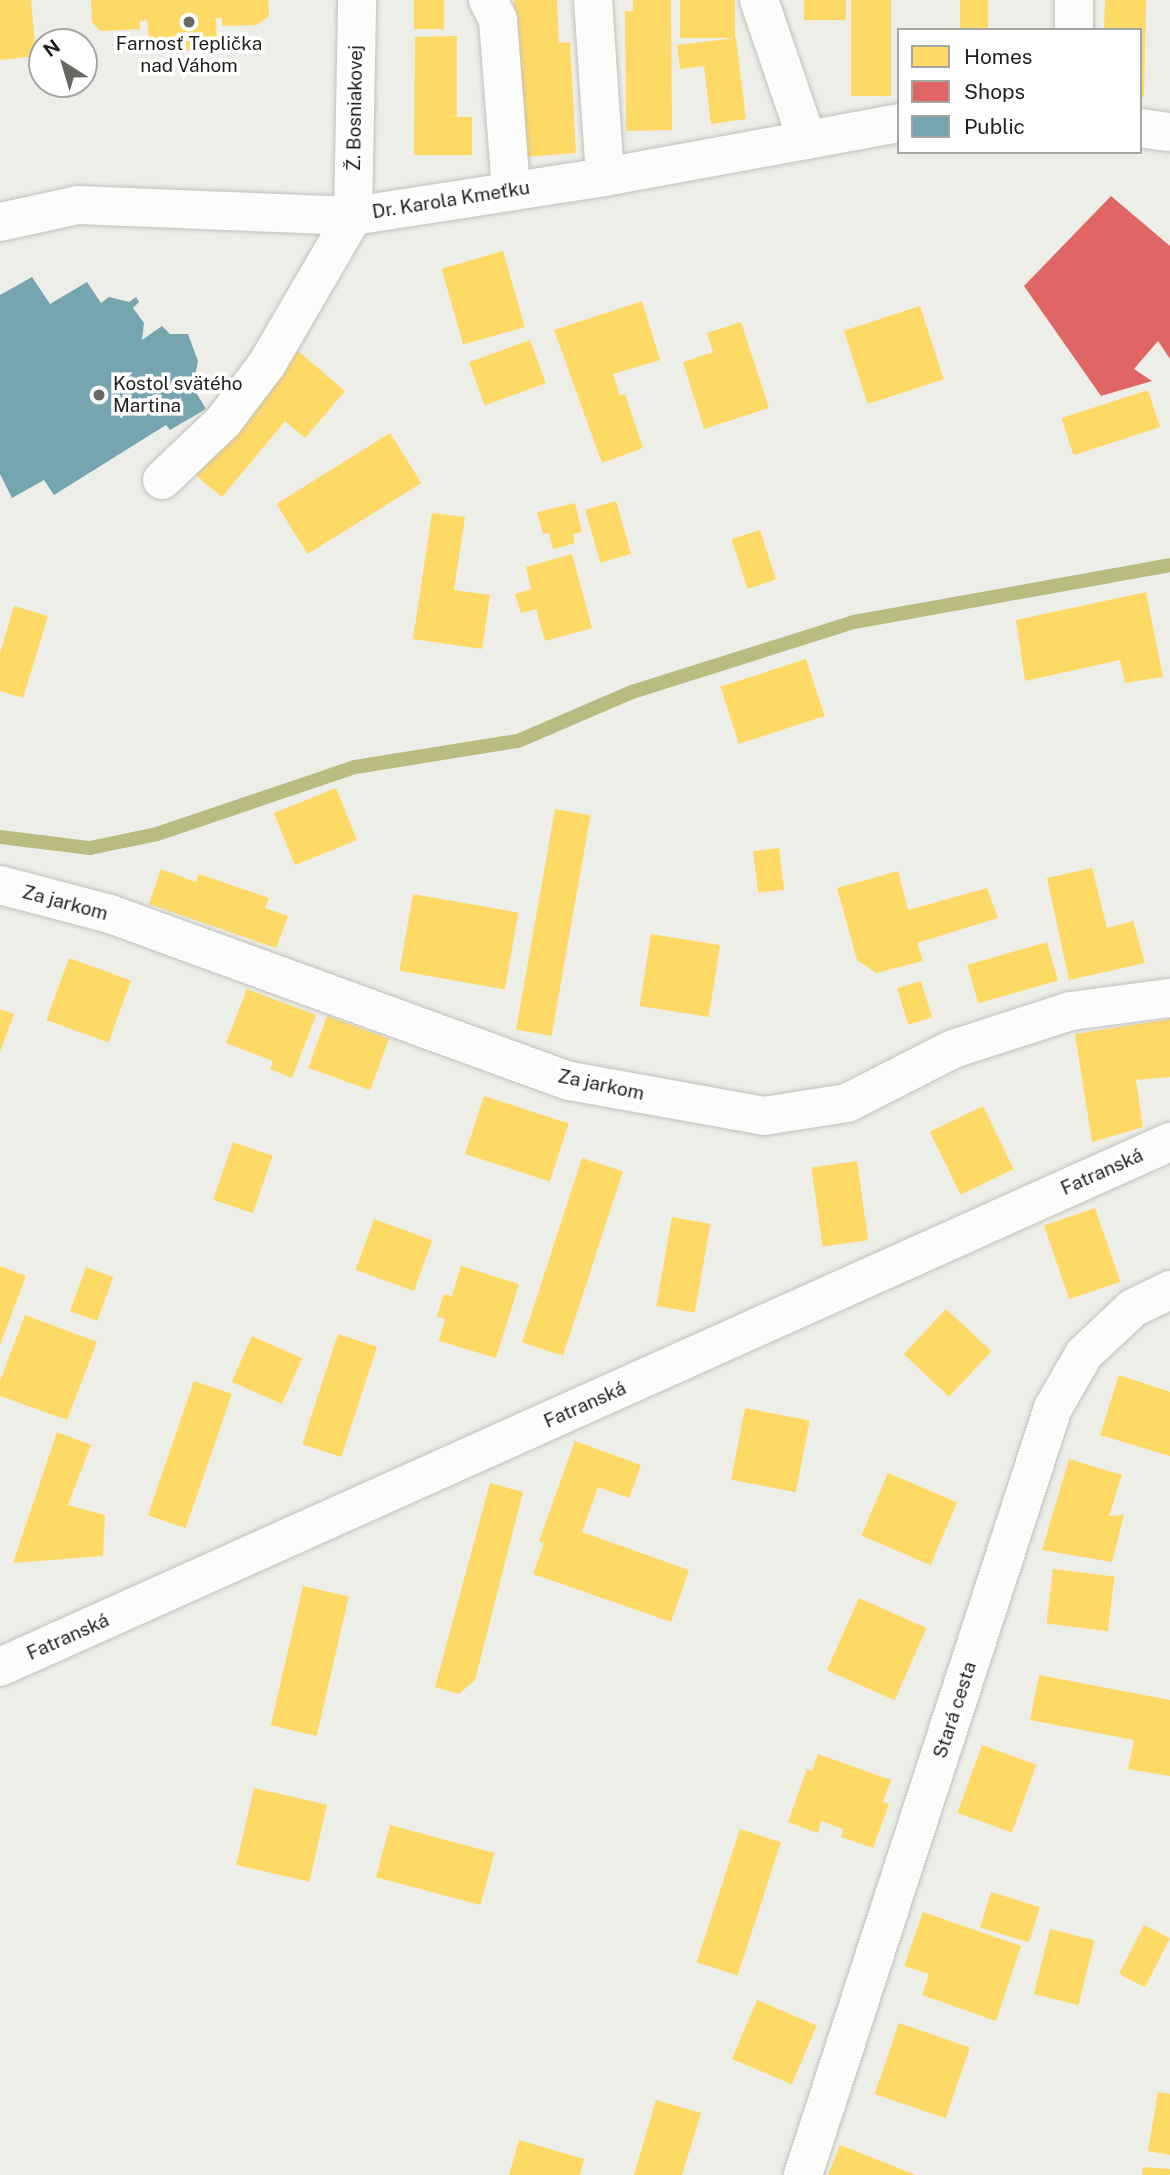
<!DOCTYPE html>
<html>
<head>
<meta charset="utf-8">
<style>
	body { margin:0 }
	#map { position:relative; width:1170px; height:2175px; overflow:hidden; background:#eeeee9; font-family:"Public Sans",sans-serif }
	div>[style] { position:absolute }
	[style*='--x'] { left:calc(var(--x)*1px); top:calc(var(--y)*1px); width:calc(var(--w)*1px); rotate:calc(var(--a)*1deg) }
	.homes>* { inset:0; background:#ffd966; transform-origin:0 0 }
	.shops>* { inset:0; background:#e06666 }
	.public>* { inset:0; background:#76a5af }
	.stream>* { height:14px; margin:-7px; padding:0 7px; transform-origin:7px; border-radius:7px; background:#b9bb81 }
	.roads { filter:drop-shadow(0 0 2px #c1c1bc) drop-shadow(0 0 2px #c1c1bc) }
	.minor>* { height:38px; margin:-19px; padding:0 19px; transform-origin:19px; border-radius:19px; background:#fcfcfc }
	.major>* { height:38px; margin:-19px; padding:0 19px; transform-origin:19px; border-radius:19px; background:#fcfcfc }
	.dots>* { width:19px; height:19px; translate:-50% -50%; box-sizing:border-box; border:4px solid #fff; border-radius:50% }
	span { translate:-50% -50%; white-space:nowrap; text-align:center; line-height:1.15; -webkit-text-stroke:7px #fff; paint-order:stroke }
	.poi-label { font-size:19px; color:#1f1f1b }
	.left { translate:0 -50%; text-align:left }
	.street-label { font-size:19px; color:#1f1f1b }
	.legend { position:absolute; left:897px; top:28px; width:245px; height:126px; box-sizing:border-box; background:#fff; border:2px solid #a5a5a4; margin:0; padding:9px 12px; list-style:none; font-size:21px; color:#1f1f1b }
	.legend li { display:flex; align-items:center; gap:14px; height:35px }
	.legend b { width:35px; border:2px solid #a5a5a4 }
	.north { position:absolute; left:28px; top:28px; width:70px; height:70px; box-sizing:border-box; background:#fff; border:2px solid #a5a5a4; border-radius:50%; rotate:323deg; font-size:19px; font-weight:700; line-height:28px; text-align:center; color:#1f1f1b }
	.north::after { content:''; display:block; margin:auto; width:24px; height:32px; background:#676763; clip-path:polygon(50% 0,100% 100%,50% 72%,0 100%) }
</style>
</head>
<body>
<div id="map">
	<div class="homes">
		<div style="clip-path:polygon(0 0,31px 0,36px 56px,0 60px)"></div>
		<div style="clip-path:polygon(91px 0,268px 0,269px 16px,257px 25px,222px 26px,222px 18px,216px 18px,217px 41px,207px 50px,157px 50px,150px 45px,147px 20px,140px 21px,140px 29px,100px 31px,92px 22px)"></div>
		<div style="left:414px;top:0;width:30px;height:29px"></div>
		<div style="clip-path:polygon(514px 0,557px 0,559px 43px,570px 42px,576px 153px,523px 157px)"></div>
		<div style="clip-path:polygon(633px 0,671px 0,672px 130px,626px 131px,625px 11px,633px 11px)"></div>
		<div style="left:680px;top:0;width:55px;height:38px"></div>
		<div style="left:804px;top:0;width:42px;height:20px"></div>
		<div style="left:851px;top:0;width:40px;height:96px"></div>
		<div style="left:960px;top:0;width:28px;height:30px"></div>
		<div style="clip-path:polygon(1105px 0,1146px 0,1144px 97px,1140px 97px,1140px 30px,1104px 30px)"></div>
		<div style="clip-path:polygon(457px 36px,457px 117px,472px 117px,472px 155px,414px 155px,415px 37px)"></div>
		<div style="clip-path:polygon(736px 38px,746px 119px,711px 124px,704px 66px,680px 69px,677px 45px)"></div>
		<div style="left:503px;top:251px;width:79px;height:64px;rotate:74deg"></div>
		<div style="clip-path:polygon(642px 301px,660px 360px,613px 374px,620px 396px,625px 394px,643px 448px,602px 463px,554px 330px)"></div>
		<div style="left:920px;top:306px;width:77px;height:80px;rotate:72deg"></div>
		<div style="clip-path:polygon(741px 322px,769px 408px,704px 429px,683px 362px,713px 352px,707px 333px)"></div>
		<div style="left:530px;top:340px;width:46px;height:65px;rotate:70deg"></div>
		<div style="clip-path:polygon(298px 351px,345px 391px,305px 438px,285px 421px,222px 497px,194px 474px)"></div>
		<div style="left:1148px;top:390px;width:39px;height:91px;rotate:72deg"></div>
		<div style="left:390px;top:433px;width:59px;height:134px;rotate:58deg"></div>
		<div style="left:616px;top:501px;width:55px;height:32px;rotate:74deg"></div>
		<div style="clip-path:polygon(575px 503px,582px 532px,573px 534px,575px 543px,553px 549px,549px 533px,543px 534px,537px 512px)"></div>
		<div style="clip-path:polygon(432px 513px,465px 517px,454px 590px,490px 595px,482px 649px,413px 639px)"></div>
		<div style="left:760px;top:530px;width:52px;height:30px;rotate:72deg"></div>
		<div style="clip-path:polygon(572px 554px,592px 628px,545px 641px,536px 609px,521px 613px,515px 594px,531px 589px,526px 567px)"></div>
		<div style="clip-path:polygon(1146px 592px,1163px 677px,1125px 683px,1120px 660px,1025px 681px,1016px 620px)"></div>
		<div style="clip-path:polygon(14px 606px,48px 616px,23px 698px,0 691px,0 653px)"></div>
		<div style="left:806px;top:659px;width:60px;height:90px;rotate:72deg"></div>
		<div style="left:336px;top:788px;width:56px;height:67px;rotate:68deg"></div>
		<div style="left:555px;top:809px;width:36px;height:224px;rotate:10deg"></div>
		<div style="left:779px;top:848px;width:42px;height:26px;rotate:83deg"></div>
		<div style="clip-path:polygon(1092px 868px,1107px 928px,1133px 921px,1145px 963px,1069px 980px,1047px 878px)"></div>
		<div style="clip-path:polygon(161px 869px,196px 882px,199px 874px,269px 898px,265px 908px,288px 916px,276px 948px,149px 904px)"></div>
		<div style="clip-path:polygon(898px 871px,908px 910px,987px 888px,998px 918px,917px 943px,923px 961px,876px 973px,857px 960px,837px 888px)"></div>
		<div style="left:413px;top:894px;width:107px;height:78px;rotate:10deg"></div>
		<div style="left:651px;top:934px;width:70px;height:73px;rotate:9deg"></div>
		<div style="left:1047px;top:942px;width:40px;height:83px;rotate:74deg"></div>
		<div style="left:69px;top:958px;width:66px;height:66px;rotate:20deg"></div>
		<div style="left:921px;top:981px;width:38px;height:25px;rotate:73deg"></div>
		<div style="clip-path:polygon(247px 989px,316px 1015px,292px 1078px,270px 1069px,273px 1061px,226px 1043px)"></div>
		<div style="clip-path:polygon(0 1009px,14px 1014px,0 1052px)"></div>
		<div style="left:327px;top:1016px;width:66px;height:55px;rotate:20deg"></div>
		<div style="clip-path:polygon(1170px 1019px,1170px 1077px,1136px 1080px,1143px 1127px,1092px 1142px,1075px 1034px)"></div>
		<div style="left:484px;top:1096px;width:89px;height:61px;rotate:18deg"></div>
		<div style="left:983px;top:1106px;width:70px;height:59px;rotate:64deg"></div>
		<div style="left:233px;top:1142px;width:42px;height:61px;rotate:19deg"></div>
		<div style="left:582px;top:1158px;width:43px;height:194px;rotate:18deg"></div>
		<div style="left:857px;top:1161px;width:80px;height:46px;rotate:82deg"></div>
		<div style="left:1095px;top:1208px;width:78px;height:54px;rotate:71deg"></div>
		<div style="left:672px;top:1217px;width:39px;height:90px;rotate:10deg"></div>
		<div style="left:374px;top:1219px;width:62px;height:54px;rotate:20deg"></div>
		<div style="clip-path:polygon(0 1266px,26px 1276px,0 1345px)"></div>
		<div style="clip-path:polygon(461px 1266px,519px 1284px,496px 1358px,439px 1341px,445px 1319px,437px 1316px,444px 1294px,452px 1296px)"></div>
		<div style="left:86px;top:1267px;width:29px;height:47px;rotate:20deg"></div>
		<div style="left:946px;top:1309px;width:62px;height:62px;rotate:43deg"></div>
		<div style="clip-path:polygon(25px 1315px,97px 1342px,67px 1420px,0 1396px,0 1381px)"></div>
		<div style="left:338px;top:1334px;width:41px;height:116px;rotate:18deg"></div>
		<div style="left:252px;top:1336px;width:55px;height:50px;rotate:24deg"></div>
		<div style="clip-path:polygon(1119px 1375px,1170px 1392px,1170px 1456px,1100px 1435px)"></div>
		<div style="left:194px;top:1381px;width:40px;height:142px;rotate:19deg"></div>
		<div style="left:745px;top:1408px;width:66px;height:73px;rotate:11deg"></div>
		<div style="clip-path:polygon(57px 1432px,91px 1445px,68px 1505px,105px 1515px,103px 1556px,13px 1563px)"></div>
		<div style="clip-path:polygon(575px 1441px,641px 1465px,629px 1498px,598px 1487px,582px 1532px,689px 1570px,671px 1622px,533px 1574px,544px 1543px,539px 1541px)"></div>
		<div style="clip-path:polygon(1069px 1459px,1122px 1475px,1109px 1516px,1124px 1515px,1112px 1562px,1042px 1550px)"></div>
		<div style="left:888px;top:1473px;width:75px;height:68px;rotate:23deg"></div>
		<div style="clip-path:polygon(490px 1483px,523px 1492px,475px 1680px,459px 1694px,435px 1687px)"></div>
		<div style="left:1053px;top:1569px;width:62px;height:55px;rotate:7deg"></div>
		<div style="left:303px;top:1586px;width:47px;height:143px;rotate:13deg"></div>
		<div style="left:859px;top:1598px;width:74px;height:79px;rotate:24deg"></div>
		<div style="clip-path:polygon(1039px 1675px,1170px 1700px,1170px 1776px,1128px 1769px,1134px 1740px,1030px 1720px)"></div>
		<div style="left:982px;top:1745px;width:58px;height:72px;rotate:20deg"></div>
		<div style="clip-path:polygon(818px 1754px,891px 1780px,883px 1802px,889px 1804px,873px 1848px,841px 1837px,843px 1829px,821px 1821px,818px 1833px,788px 1822px,807px 1769px,812px 1771px)"></div>
		<div style="left:254px;top:1788px;width:75px;height:79px;rotate:13deg"></div>
		<div style="left:390px;top:1825px;width:108px;height:54px;rotate:15deg"></div>
		<div style="left:740px;top:1829px;width:43px;height:140px;rotate:18deg"></div>
		<div style="left:991px;top:1892px;width:51px;height:37px;rotate:17deg"></div>
		<div style="clip-path:polygon(923px 1912px,1021px 1946px,996px 2021px,922px 1995px,929px 1974px,904px 1966px)"></div>
		<div style="left:1144px;top:1925px;width:29px;height:55px;rotate:27deg"></div>
		<div style="left:1050px;top:1929px;width:46px;height:67px;rotate:14deg"></div>
		<div style="left:757px;top:2000px;width:65px;height:64px;rotate:23deg"></div>
		<div style="left:899px;top:2023px;width:75px;height:75px;rotate:19deg"></div>
		<div style="clip-path:polygon(1158px 2092px,1170px 2094px,1170px 2155px,1148px 2151px)"></div>
		<div style="clip-path:polygon(656px 2100px,701px 2113px,682px 2175px,634px 2175px)"></div>
		<div style="clip-path:polygon(519px 2140px,584px 2159px,580px 2175px,509px 2175px)"></div>
		<div style="clip-path:polygon(840px 2145px,916px 2175px,828px 2175px)"></div>
		<div style="clip-path:polygon(1143px 2167px,1170px 2169px,1170px 2175px,1142px 2175px)"></div>
	</div>
	<div class="shops">
		<div style="clip-path:polygon(1111px 196px,1170px 246px,1170px 359px,1158px 341px,1134px 369px,1152px 381px,1101px 396px,1024px 286px)"></div>
	</div>
	<div class="public">
		<div style="clip-path:polygon(32px 277px,50px 304px,87px 282px,101px 303px,109px 297px,129px 302px,136px 297px,139px 302px,133px 308px,144px 323px,142px 340px,162px 326px,170px 334px,188px 334px,198px 361px,195px 376px,189px 381px,206px 409px,170px 430px,166px 425px,54px 495px,44px 480px,12px 498px,0 474px,0 295px)"></div>
	</div>
	<div class="stream">
		<div style="--x:0;--y:837;--w:91;--a:7"></div>
		<div style="--x:90;--y:848;--w:68;--a:-11.8"></div>
		<div style="--x:157;--y:834;--w:209;--a:-18.7"></div>
		<div style="--x:355;--y:767;--w:165;--a:-9.1"></div>
		<div style="--x:518;--y:741;--w:124;--a:-23.3"></div>
		<div style="--x:632;--y:692;--w:233;--a:-17.5"></div>
		<div style="--x:854;--y:622;--w:321;--a:-10.2"></div>
	</div>
	<div class="roads">
		<div class="minor">
			<div style="--x:488;--y:0;--w:22;--a:63"></div>
			<div style="--x:498;--y:20;--w:170;--a:85.6"></div>
			<div style="--x:593;--y:0;--w:177;--a:86.1"></div>
			<div style="--x:759;--y:0;--w:148;--a:71.1"></div>
			<div style="--x:1074;--y:0;--w:30;--a:90"></div>
			<div style="--x:1140;--y:128;--w:30;--a:8"></div>
			<div style="--x:0;--y:222;--w:80;--a:-12.3"></div>
			<div style="--x:78;--y:205;--w:275;--a:2.3"></div>
			<div style="--x:353;--y:216;--w:255;--a:-8.8"></div>
			<div style="--x:605;--y:177;--w:299;--a:-10.4"></div>
			<div style="--x:162;--y:480;--w:84;--a:-43.6"></div>
			<div style="--x:223;--y:422;--w:73;--a:-52.8"></div>
			<div style="--x:267;--y:364;--w:171;--a:-59.8"></div>
			<div style="--x:353;--y:216;--w:216;--a:-88.9"></div>
			<div style="--x:0;--y:885;--w:114;--a:14.8"></div>
			<div style="--x:110;--y:914;--w:489;--a:20"></div>
			<div style="--x:570;--y:1081;--w:197;--a:10.2"></div>
			<div style="--x:764;--y:1116;--w:84;--a:-8.9"></div>
			<div style="--x:847;--y:1103;--w:119;--a:-27"></div>
			<div style="--x:953;--y:1049;--w:124;--a:-17.9"></div>
			<div style="--x:1071;--y:1011;--w:100;--a:-7.5"></div>
			<div style="--x:803;--y:2175;--w:807;--a:-71.95"></div>
			<div style="--x:1053;--y:1408;--w:62;--a:-60.1"></div>
			<div style="--x:1084;--y:1354;--w:67;--a:-43.2"></div>
			<div style="--x:1133;--y:1308;--w:41;--a:-25.9"></div>
		</div>
		<div class="major">
			<div style="--x:0;--y:1667;--w:1282;--a:-24.17"></div>
		</div>
	</div>
	<div class="dots">
		<div style="left:189px;top:22px;background:#676763"></div>
		<div style="left:99px;top:395px;background:#676763"></div>
	</div>
	<div class="poi-label">
		<span style="left:189px;top:55px">Farnosť Teplička<br>nad Váhom</span>
		<span class="left" style="left:113px;top:395px">Kostol svätého<br>Martina</span>
	</div>
	<div class="street-label">
		<span style="left:355px;top:108px;rotate:-89deg">Ž. Bosniakovej</span>
		<span style="left:451px;top:200px;rotate:-9deg">Dr. Karola Kmeťku</span>
		<span style="left:65px;top:903px;rotate:15deg">Za jarkom</span>
		<span style="left:601px;top:1085px;rotate:12deg">Za jarkom</span>
		<span style="left:1102px;top:1172px;rotate:-24deg">Fatranská</span>
		<span style="left:585px;top:1405px;rotate:-24deg">Fatranská</span>
		<span style="left:68px;top:1637px;rotate:-24deg">Fatranská</span>
		<span style="left:955px;top:1710px;rotate:-72deg">Stará cesta</span>
	</div>
	<ul class="legend">
	<li><b style="height:19px;background:#ffd966"></b>Homes</li>
	<li><b style="height:19px;background:#e06666"></b>Shops</li>
	<li><b style="height:19px;background:#76a5af"></b>Public</li>
	</ul>
	<div class="north">N</div>
</div>
</body>
</html>
